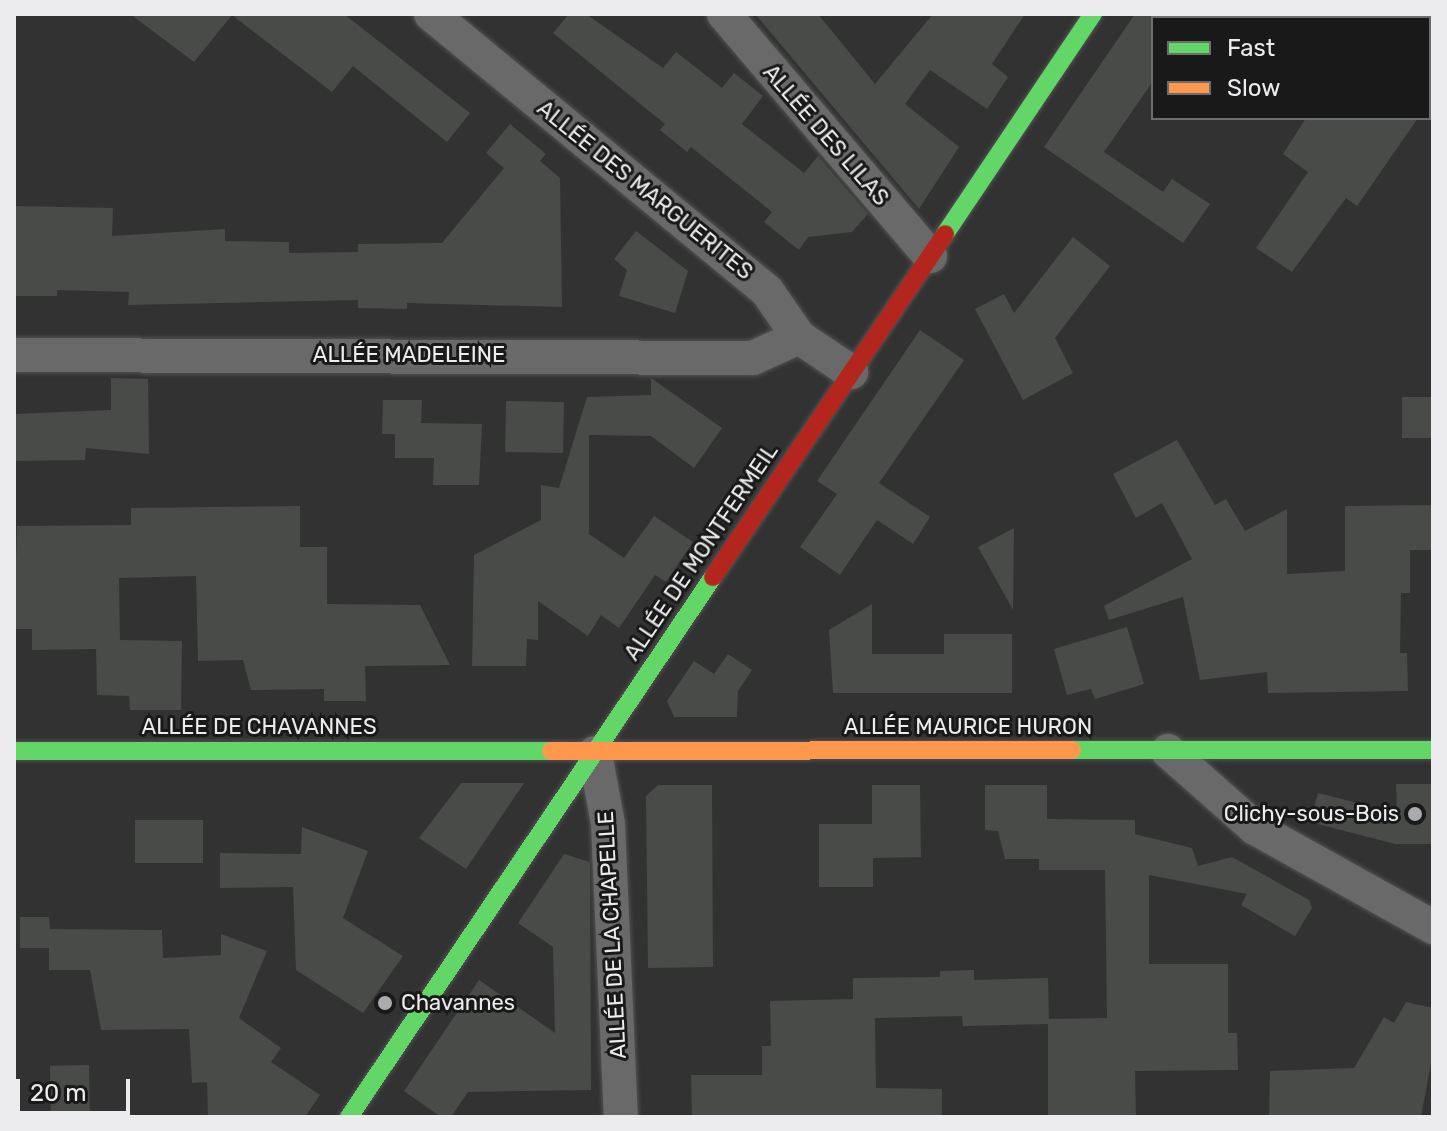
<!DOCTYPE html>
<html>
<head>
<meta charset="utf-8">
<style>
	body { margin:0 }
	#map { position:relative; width:1447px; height:1131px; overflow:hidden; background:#323233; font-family:Rubik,sans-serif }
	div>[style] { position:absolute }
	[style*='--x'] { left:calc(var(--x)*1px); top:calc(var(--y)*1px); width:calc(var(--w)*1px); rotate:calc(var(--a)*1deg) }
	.building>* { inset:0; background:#484b47; transform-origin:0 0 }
	.roads { filter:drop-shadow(0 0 2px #515151) drop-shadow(0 0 2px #515151) }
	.street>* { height:34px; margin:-17px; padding:0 17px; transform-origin:17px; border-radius:17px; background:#69696a }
	.fast>* { height:18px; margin:-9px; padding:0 9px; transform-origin:9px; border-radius:9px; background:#63d668 }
	.slow>* { height:18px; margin:-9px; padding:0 9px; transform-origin:9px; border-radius:9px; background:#ff974d }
	.jam>* { height:18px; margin:-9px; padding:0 9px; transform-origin:9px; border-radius:9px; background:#b3261e }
	.dots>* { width:22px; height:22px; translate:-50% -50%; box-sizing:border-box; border:4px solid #19191a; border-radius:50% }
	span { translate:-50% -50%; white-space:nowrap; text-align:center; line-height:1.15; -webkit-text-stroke:6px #19191a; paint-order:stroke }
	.street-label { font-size:22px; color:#ececee }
	.poi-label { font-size:22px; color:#ececee }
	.right { translate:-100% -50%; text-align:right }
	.left { translate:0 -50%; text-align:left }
	.frame { position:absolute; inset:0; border:16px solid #ececee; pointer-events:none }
	.legend { position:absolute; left:1151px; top:16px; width:280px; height:104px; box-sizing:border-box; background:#19191a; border:2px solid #6d6d6f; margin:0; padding:10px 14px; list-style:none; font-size:24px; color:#ececee }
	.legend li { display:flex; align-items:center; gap:16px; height:40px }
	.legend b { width:40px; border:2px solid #6d6d6f }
	.scale { position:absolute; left:16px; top:1079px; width:114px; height:36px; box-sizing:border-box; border:4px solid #ececee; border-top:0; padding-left:10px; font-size:24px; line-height:28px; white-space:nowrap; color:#ececee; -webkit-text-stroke:6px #19191a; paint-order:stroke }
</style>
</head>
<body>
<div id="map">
	<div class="building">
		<div style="clip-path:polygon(130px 14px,344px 14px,470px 113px,447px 142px,353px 66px,332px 92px,232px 15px,194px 62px)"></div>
		<div style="clip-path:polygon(569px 14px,586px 14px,663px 68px,676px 52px,722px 88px,734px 73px,763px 96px,742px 124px,804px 173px,818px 156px,868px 214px,852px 232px,808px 237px,799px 250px,764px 222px,772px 212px,691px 147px,687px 152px,660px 130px,665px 124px,553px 33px)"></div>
		<div style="clip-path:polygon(755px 14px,818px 14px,875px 84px,933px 14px,1025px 14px,992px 64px,1008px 77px,987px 109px,930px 70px,905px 104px,959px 147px,919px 209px)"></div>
		<div style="clip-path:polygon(1135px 14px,1153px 14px,1153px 81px,1104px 152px,1163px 192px,1172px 179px,1210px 204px,1183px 243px,1044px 147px)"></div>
		<div style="clip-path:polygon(1306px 118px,1418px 118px,1357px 206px,1346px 198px,1292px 272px,1256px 248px,1308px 172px,1283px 154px)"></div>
		<div style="clip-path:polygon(510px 124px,546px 154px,540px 161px,560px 178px,562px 307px,407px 303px,407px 309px,358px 308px,358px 300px,128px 305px,129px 292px,57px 290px,57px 296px,14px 296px,14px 206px,113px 208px,112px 236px,225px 229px,225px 241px,289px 242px,289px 253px,358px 252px,358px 244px,442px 243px,504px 168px,486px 153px)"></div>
		<div style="clip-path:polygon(636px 231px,688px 271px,675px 313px,619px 296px,627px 270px,614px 259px)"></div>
		<div style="clip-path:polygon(1073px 237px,1110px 266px,1055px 338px,1073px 373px,1023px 400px,975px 309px,1004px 294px,1014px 313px)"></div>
		<div style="clip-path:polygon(920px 330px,964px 360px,879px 483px,930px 517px,913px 544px,877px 520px,840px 575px,800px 547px,837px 494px,817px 481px)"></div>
		<div style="clip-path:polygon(111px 378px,148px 379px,149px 454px,86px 448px,85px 460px,14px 461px,14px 414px,111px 410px)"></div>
		<div style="clip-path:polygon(651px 378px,722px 428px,694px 468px,651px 436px,589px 435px,589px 534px,624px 558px,654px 516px,693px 542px,666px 582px,655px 575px,619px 628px,601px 615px,588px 636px,538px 601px,538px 640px,527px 639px,526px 666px,472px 666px,474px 555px,541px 520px,541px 485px,559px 488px,587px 397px,651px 395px)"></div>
		<div style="left:1402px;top:397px;width:31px;height:41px"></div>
		<div style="clip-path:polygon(383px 400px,422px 400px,421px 423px,482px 424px,479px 485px,433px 485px,434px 458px,395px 458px,395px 434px,382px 434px)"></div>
		<div style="left:506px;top:401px;width:58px;height:51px;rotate:1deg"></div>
		<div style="clip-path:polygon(1177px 440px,1215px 505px,1226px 499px,1245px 531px,1287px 509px,1287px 574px,1345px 571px,1345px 506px,1433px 505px,1433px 550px,1410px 550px,1410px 593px,1401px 593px,1400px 653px,1407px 653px,1408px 691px,1268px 693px,1267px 672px,1200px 680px,1183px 597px,1109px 620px,1104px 606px,1192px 559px,1162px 503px,1136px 518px,1113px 474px)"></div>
		<div style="clip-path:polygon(300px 506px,300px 547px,327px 547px,327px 604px,420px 605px,450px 665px,365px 666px,366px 701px,324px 701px,324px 689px,251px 690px,243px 660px,198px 661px,196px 576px,119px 578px,120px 640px,182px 641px,181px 710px,130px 710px,129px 696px,97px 695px,96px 649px,32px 650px,32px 629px,14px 629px,17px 526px,131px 525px,131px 508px)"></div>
		<div style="clip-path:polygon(1014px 528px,1013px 610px,978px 547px)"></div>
		<div style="clip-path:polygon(872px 604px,872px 654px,944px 654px,944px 634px,1012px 634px,1012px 693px,833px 693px,829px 630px)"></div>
		<div style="clip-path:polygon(1127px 627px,1144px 684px,1095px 699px,1091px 689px,1067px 695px,1054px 649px)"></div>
		<div style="clip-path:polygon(728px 654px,752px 670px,738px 691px,737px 717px,674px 717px,667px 701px,694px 661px,714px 674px)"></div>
		<div style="clip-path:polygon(461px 783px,524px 783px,466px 869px,419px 838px)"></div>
		<div style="clip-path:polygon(1396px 784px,1433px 784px,1433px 844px,1395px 844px,1310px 822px,1318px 793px,1397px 813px)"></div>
		<div style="clip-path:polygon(658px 785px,712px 785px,713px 967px,648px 968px,646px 796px)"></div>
		<div style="clip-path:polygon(872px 785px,920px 785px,921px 857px,873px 858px,873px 887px,819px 887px,819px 824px,872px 824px)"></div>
		<div style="clip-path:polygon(985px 785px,1047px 785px,1047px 819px,1135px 820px,1135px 834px,1192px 848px,1198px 866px,1232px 857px,1309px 900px,1312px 908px,1295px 936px,1241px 905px,1247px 894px,1149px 875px,1149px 964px,1228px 964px,1228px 1033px,1237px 1033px,1238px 1070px,1135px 1071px,1136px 1117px,1048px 1117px,1048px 1024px,963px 1026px,962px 1016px,875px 1018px,876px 1088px,942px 1089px,942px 1117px,692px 1117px,691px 1075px,762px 1075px,762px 1046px,771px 1046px,770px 1001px,853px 999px,853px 978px,940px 977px,940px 971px,974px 970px,974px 980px,1048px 978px,1049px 1019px,1107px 1018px,1105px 870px,1039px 870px,1039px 859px,1005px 859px,998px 831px,985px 830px)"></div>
		<div style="left:135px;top:820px;width:68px;height:43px"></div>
		<div style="clip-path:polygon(302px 827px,368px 851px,343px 918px,403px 956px,363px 1013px,296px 970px,293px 887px,220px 888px,220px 853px,301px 854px)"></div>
		<div style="clip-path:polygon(564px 854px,590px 862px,591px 1090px,468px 1092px,451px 1117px,441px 1117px,404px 1091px,479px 980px,555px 1033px,553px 947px,518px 923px)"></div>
		<div style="clip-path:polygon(20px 917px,49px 917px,50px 929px,162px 930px,163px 958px,221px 955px,221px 934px,267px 951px,239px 1018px,281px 1048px,271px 1062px,320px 1095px,305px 1117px,208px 1117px,207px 1082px,192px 1083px,189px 1029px,101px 1030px,90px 970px,49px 970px,49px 948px,20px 948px)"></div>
		<div style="clip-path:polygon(1406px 1002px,1433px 1008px,1433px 1053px,1421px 1117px,1269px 1117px,1270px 1071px,1354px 1068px,1384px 1017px,1394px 1023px)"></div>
		<div style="left:89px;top:1065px;width:52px;height:39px;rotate:89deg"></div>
	</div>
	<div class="roads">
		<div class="street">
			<div style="--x:431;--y:14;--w:435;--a:39.5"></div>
			<div style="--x:767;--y:291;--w:56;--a:55.2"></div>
			<div style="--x:799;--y:337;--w:63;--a:33.9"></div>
			<div style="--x:724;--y:14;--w:318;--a:49.6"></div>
			<div style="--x:14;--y:355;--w:739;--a:0.23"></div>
			<div style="--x:753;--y:358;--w:51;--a:-24.5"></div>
			<div style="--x:1168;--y:751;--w:116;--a:41.5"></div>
			<div style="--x:1255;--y:828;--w:204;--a:29.1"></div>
			<div style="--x:595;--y:753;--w:72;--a:79.6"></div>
			<div style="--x:608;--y:824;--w:293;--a:87.5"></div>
		</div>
		<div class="fast">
			<div style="--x:945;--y:234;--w:265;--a:-56.1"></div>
			<div style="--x:1072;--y:750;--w:361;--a:0"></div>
			<div style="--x:14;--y:751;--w:537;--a:0"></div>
			<div style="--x:349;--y:1117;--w:651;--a:-56.02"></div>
		</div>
		<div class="slow">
			<div style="--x:551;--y:751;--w:521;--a:-0.11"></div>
		</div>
		<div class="jam">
			<div style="--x:713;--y:577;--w:414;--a:-55.9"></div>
		</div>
	</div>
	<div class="dots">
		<div style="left:1415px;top:814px;background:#ababad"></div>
		<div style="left:385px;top:1003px;background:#ababad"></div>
	</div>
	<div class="street-label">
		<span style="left:826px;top:135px;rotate:49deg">ALLÉE DES LILAS</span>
		<span style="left:645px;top:190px;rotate:39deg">ALLÉE DES MARGUERITES</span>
		<span style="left:409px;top:355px">ALLÉE MADELEINE</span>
		<span style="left:701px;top:552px;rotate:-56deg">ALLÉE DE MONTFERMEIL</span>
		<span style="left:259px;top:727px">ALLÉE DE CHAVANNES</span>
		<span style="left:968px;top:727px">ALLÉE MAURICE HURON</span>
		<span style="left:612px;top:935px;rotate:-93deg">ALLÉE DE LA CHAPELLE</span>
	</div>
	<div class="poi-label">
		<span class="right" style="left:1399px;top:814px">Clichy-sous-Bois</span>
		<span class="left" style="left:401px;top:1003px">Chavannes</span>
	</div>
	<div class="frame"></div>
	<ul class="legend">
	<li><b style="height:10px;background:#63d668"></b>Fast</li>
	<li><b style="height:10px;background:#ff974d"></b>Slow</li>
	</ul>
	<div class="scale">20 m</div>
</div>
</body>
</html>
